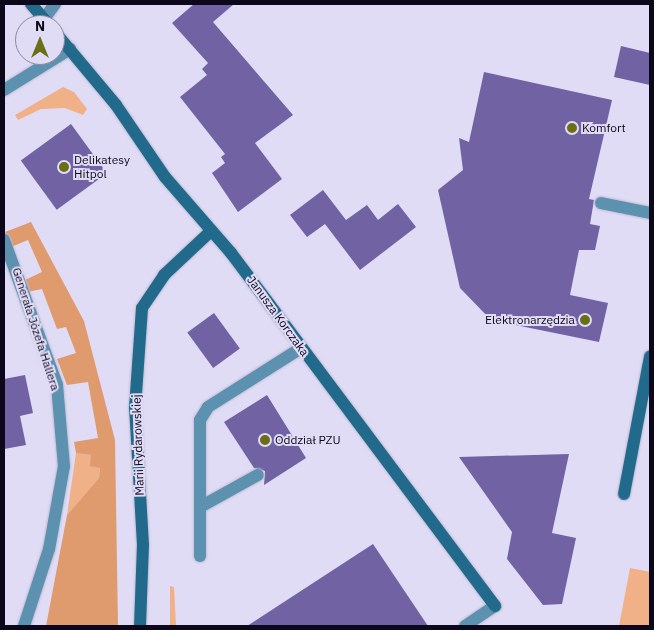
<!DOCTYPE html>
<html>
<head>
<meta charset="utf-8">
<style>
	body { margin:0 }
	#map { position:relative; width:654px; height:630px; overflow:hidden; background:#e0dcf5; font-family:"IBM Plex Sans",sans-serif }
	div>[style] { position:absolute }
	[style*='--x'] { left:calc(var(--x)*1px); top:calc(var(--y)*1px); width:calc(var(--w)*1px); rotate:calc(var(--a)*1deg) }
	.green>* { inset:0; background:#f0b088 }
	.forest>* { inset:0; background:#df9a6e }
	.building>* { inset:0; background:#7162a4; transform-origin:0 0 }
	.roads { filter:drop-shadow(0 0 1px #bebad2) drop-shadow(0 0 1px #bebad2) }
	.lane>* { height:12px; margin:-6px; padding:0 6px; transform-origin:6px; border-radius:6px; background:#5c92af }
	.street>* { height:12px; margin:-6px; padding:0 6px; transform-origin:6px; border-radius:6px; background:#5c92af }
	.secondary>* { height:12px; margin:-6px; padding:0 6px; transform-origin:6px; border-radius:6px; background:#216a8c }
	.dots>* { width:14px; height:14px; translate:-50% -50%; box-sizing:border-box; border:2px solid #e0dcf5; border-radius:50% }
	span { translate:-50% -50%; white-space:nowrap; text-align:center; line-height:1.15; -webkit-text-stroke:4px #e0dcf5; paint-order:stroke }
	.poi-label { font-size:12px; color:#0d071b }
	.left { translate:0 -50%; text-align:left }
	.right { translate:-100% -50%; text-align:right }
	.street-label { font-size:12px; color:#0d071b }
	.frame { position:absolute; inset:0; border:5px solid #0d071b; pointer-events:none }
	.north { position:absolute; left:15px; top:15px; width:50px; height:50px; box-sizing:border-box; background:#e0dcf5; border:1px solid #8c879e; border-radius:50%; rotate:0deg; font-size:14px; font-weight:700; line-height:20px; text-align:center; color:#0d071b }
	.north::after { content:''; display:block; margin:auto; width:18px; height:22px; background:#6a6f15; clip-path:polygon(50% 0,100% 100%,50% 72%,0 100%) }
</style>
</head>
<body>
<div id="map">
	<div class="green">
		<div style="clip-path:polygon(63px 87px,74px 92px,87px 109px,83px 115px,65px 108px,41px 109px,18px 120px,15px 115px)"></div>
		<div style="clip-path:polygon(76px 453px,91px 455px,100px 468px,99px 478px,67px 515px)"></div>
		<div style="clip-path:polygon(630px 568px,650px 572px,650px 626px,619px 626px)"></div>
		<div style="clip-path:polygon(170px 586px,174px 587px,176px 626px,170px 626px)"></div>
	</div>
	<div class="forest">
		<div style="clip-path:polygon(31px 222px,84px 321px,115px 440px,118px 626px,46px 626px,67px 515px,99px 478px,100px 468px,90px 466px,91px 455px,76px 453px,74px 442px,98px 438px,88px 382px,67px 385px,57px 359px,76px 353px,66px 327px,57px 329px,42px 289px,27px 292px,23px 281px,42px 272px,28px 240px,11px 247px,5px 232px)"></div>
	</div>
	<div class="building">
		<div style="clip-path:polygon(194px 4px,234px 4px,213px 22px,293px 115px,255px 143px,282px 179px,238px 212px,212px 173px,225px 163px,221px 157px,225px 154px,180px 97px,207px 75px,202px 69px,208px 63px,172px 23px)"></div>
		<div style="clip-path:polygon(621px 46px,650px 53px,650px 85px,614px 77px)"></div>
		<div style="clip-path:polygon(484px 72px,612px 100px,589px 199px,594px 200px,590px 224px,600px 226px,595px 250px,579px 250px,570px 295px,608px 303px,599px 342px,491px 320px,460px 288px,438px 190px,463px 170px,459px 138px,469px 142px)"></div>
		<div style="left:71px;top:124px;width:61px;height:62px;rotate:54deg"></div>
		<div style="clip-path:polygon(323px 190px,346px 220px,367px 205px,378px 220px,398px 204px,416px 227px,360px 270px,325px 224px,307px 237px,290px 215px)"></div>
		<div style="left:214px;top:313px;width:44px;height:33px;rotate:54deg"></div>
		<div style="clip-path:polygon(25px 375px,33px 413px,20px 416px,26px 445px,4px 449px,4px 379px)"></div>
		<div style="clip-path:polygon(267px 395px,306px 458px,264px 485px,265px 471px,254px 468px,224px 422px)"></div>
		<div style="clip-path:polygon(569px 454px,552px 533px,576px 538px,562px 604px,543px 605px,507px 559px,512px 532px,459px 457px)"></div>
		<div style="clip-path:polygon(373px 544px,428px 626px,247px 626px)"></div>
	</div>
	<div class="roads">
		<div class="lane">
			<div style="--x:44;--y:19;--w:19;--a:-54"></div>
			<div style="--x:601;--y:203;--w:50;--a:11.5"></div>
			<div style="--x:200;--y:507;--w:66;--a:-28.9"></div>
			<div style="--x:200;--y:556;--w:136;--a:-90"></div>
			<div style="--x:200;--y:420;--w:15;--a:-58"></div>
			<div style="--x:208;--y:407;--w:110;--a:-32.4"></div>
			<div style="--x:465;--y:626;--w:36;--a:-34"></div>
		</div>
		<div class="street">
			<div style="--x:4;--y:90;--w:78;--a:-31.8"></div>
			<div style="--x:4;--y:240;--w:154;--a:69.9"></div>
			<div style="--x:57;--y:385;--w:81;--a:85.1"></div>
			<div style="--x:64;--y:466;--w:84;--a:100.2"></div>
			<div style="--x:49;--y:549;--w:81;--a:108"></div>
		</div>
		<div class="secondary">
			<div style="--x:31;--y:4;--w:28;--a:49"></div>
			<div style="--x:55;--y:32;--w:95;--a:50.1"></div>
			<div style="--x:116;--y:105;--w:87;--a:55.8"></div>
			<div style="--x:165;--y:177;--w:101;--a:49"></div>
			<div style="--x:231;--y:253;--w:441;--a:53.2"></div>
			<div style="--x:624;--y:494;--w:140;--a:-79.3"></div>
			<div style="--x:140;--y:626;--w:81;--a:-87.9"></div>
			<div style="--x:143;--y:545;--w:137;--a:-93.3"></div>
			<div style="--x:135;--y:408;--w:100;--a:-86"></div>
			<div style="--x:142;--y:308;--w:40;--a:-56"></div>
			<div style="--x:164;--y:275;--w:64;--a:-43.1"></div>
		</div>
	</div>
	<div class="dots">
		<div style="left:572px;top:128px;background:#6a6f15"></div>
		<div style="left:64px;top:167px;background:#6a6f15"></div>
		<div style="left:585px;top:320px;background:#6a6f15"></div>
		<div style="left:265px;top:440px;background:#6a6f15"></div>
	</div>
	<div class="poi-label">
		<span class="left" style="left:582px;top:128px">Komfort</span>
		<span class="left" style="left:74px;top:167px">Delikatesy<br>Hitpol</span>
		<span class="right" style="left:575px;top:320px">Elektronarzędzia</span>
		<span class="left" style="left:275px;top:440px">Oddział PZU</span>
	</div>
	<div class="street-label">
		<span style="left:278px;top:316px;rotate:54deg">Janusza Korczaka</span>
		<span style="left:36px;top:329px;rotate:72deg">Generała Józefa Hallera</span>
		<span style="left:138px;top:445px;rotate:-92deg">Marii Rydarowskiej</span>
	</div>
	<div class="frame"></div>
	<div class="north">N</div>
</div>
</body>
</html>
